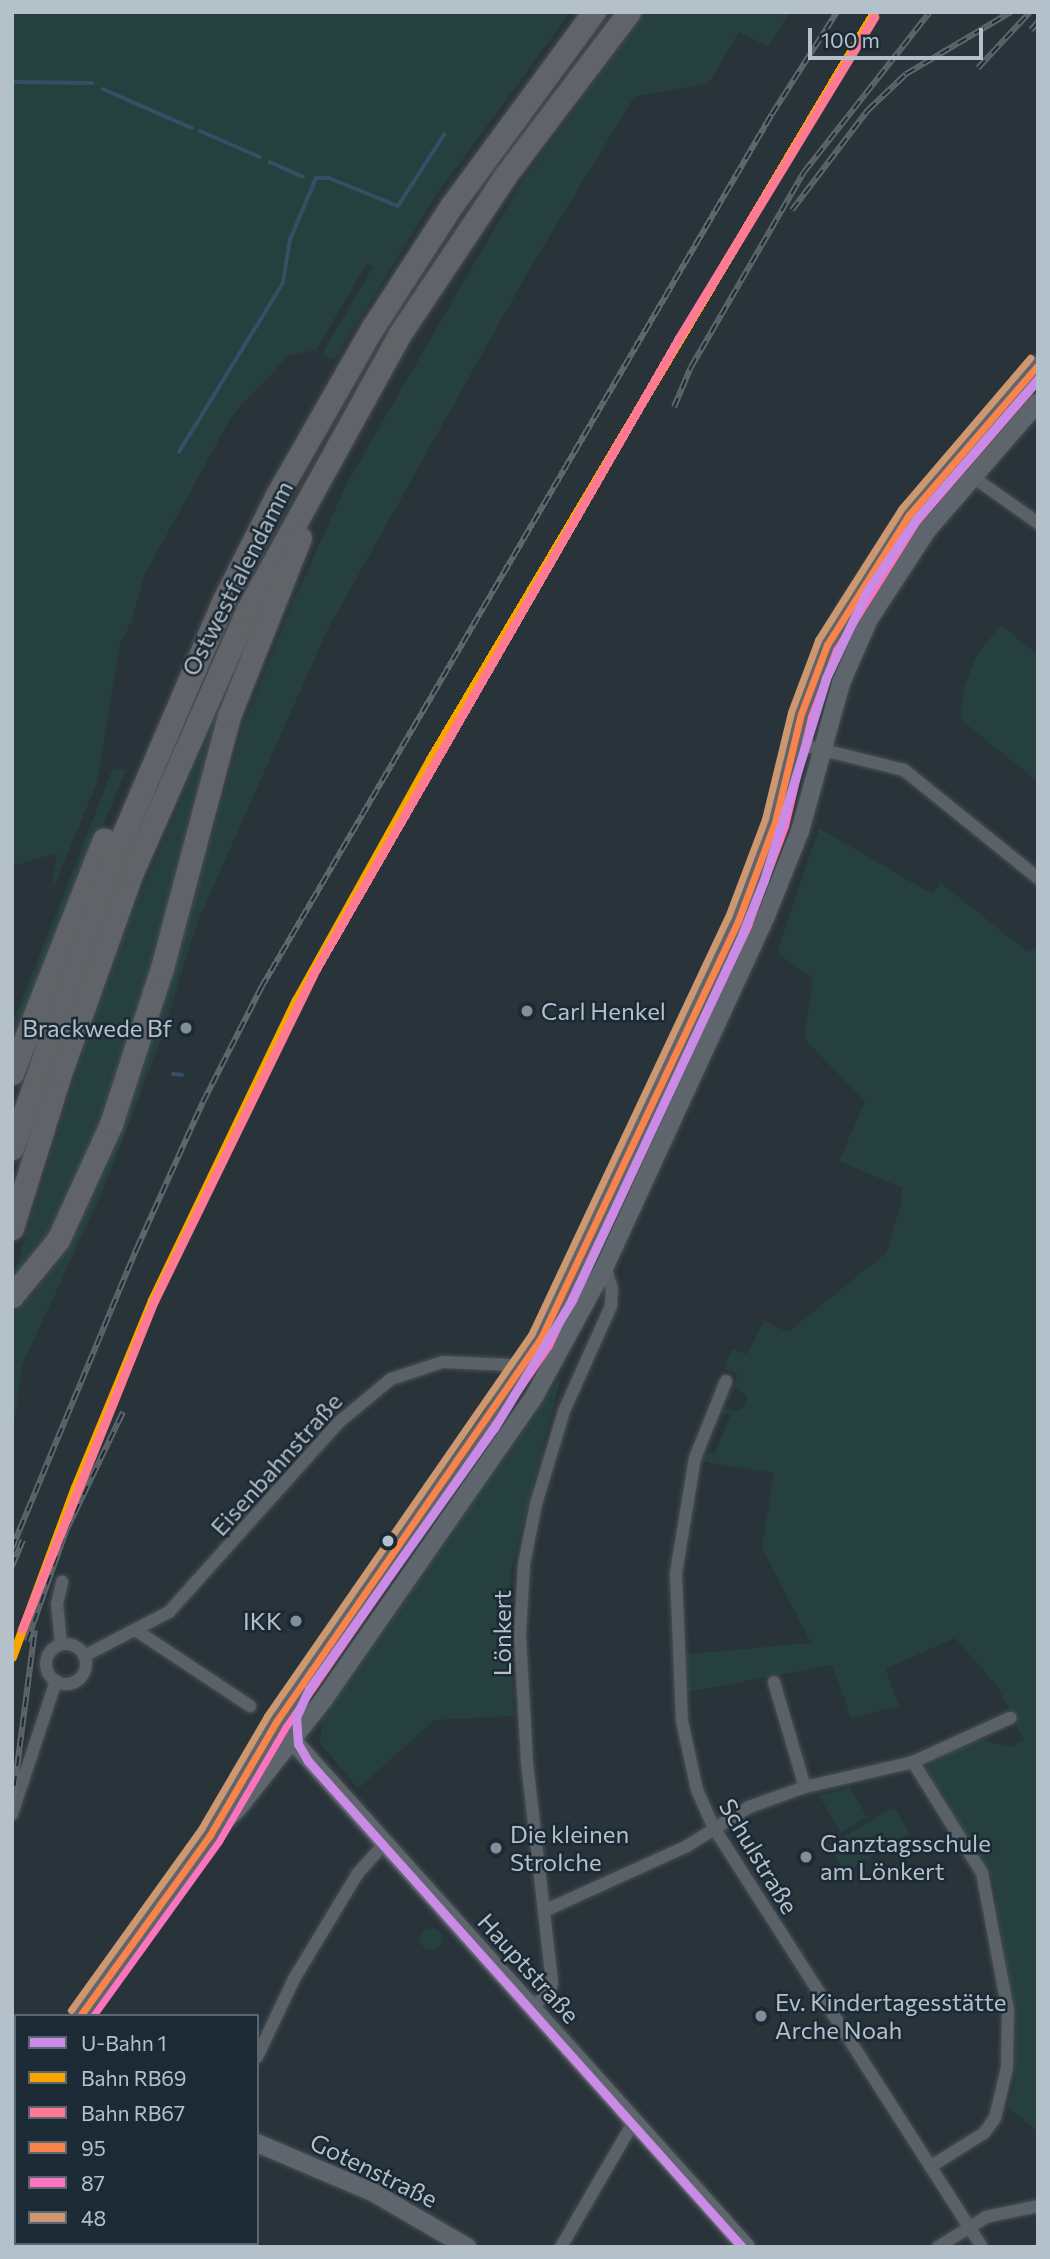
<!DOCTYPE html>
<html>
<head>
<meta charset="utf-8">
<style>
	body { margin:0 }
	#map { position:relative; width:1050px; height:2259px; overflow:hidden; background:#29333a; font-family:Commissioner,sans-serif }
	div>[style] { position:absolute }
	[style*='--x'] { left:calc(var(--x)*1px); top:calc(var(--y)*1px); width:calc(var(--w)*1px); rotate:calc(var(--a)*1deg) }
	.green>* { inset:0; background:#263f3f; transform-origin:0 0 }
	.round { border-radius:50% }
	.stream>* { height:3.5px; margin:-1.75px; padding:0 1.75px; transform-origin:1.75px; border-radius:1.75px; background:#354f64 }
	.roads { filter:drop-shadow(0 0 2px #484f54) drop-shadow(0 0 2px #484f54) }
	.street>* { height:12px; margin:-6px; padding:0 6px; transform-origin:6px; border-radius:6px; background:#5a6167 }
	.street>.ring { margin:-6px; padding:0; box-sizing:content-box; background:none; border:12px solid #5a6167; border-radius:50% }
	.secondary>* { height:18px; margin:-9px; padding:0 9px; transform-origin:9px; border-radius:9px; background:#5e656c }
	.highway>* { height:23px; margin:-11.5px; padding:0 11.5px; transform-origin:11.5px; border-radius:11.5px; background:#606367 }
	.rail>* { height:6px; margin-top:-3px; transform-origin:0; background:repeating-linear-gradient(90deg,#1c2a35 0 10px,#5e656b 0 20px); box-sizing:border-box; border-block:2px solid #5e656b }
	.bus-1>* { height:7px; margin:-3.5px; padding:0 3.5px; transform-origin:3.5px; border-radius:3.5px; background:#f8844c }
	.bus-2>* { height:7px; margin:-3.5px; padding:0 3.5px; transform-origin:3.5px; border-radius:3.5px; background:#fc73be }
	.bus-3>* { height:7px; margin:-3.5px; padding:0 3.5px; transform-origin:3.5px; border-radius:3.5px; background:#cd976f }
	.rail-1>* { height:9px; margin:-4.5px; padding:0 4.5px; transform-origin:4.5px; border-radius:4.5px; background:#f7a600 }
	.rail-2>* { height:9px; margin:-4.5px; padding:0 4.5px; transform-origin:4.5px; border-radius:4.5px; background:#fe7a93 }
	.metro-1>* { height:9px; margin:-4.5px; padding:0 4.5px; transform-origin:4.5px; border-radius:4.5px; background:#ca8be6 }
	.dots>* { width:19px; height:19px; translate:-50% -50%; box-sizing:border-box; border:4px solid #1c2a35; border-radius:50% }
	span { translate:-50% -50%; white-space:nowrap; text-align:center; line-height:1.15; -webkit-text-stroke:5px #1c2a35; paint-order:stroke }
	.street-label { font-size:24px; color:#b4c0ca }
	.poi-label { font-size:24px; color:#b4c0ca }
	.left { translate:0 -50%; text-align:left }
	.right { translate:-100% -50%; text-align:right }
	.frame { position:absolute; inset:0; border:14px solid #b4c0ca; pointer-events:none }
	.legend { position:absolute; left:14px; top:2014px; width:245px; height:231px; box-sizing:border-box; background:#1c2a35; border:2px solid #596671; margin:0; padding:9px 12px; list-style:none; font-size:21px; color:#b4c0ca }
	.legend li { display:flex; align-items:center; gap:14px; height:35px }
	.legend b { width:35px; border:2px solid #596671 }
	.scale { position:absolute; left:808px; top:28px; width:175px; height:32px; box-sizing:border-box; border:4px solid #b4c0ca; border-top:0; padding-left:9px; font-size:21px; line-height:24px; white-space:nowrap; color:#b4c0ca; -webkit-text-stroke:5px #1c2a35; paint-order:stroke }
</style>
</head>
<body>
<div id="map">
	<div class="green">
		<div style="clip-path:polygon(571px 12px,437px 194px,334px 361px,322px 354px,373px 267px,367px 263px,316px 350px,289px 355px,232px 416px,145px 574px,131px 623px,120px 643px,97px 783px,52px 891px,57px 853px,12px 866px,12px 14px)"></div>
		<div style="clip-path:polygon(646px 12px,790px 12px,768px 47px,739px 32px,709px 83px,634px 97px,528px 272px,328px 629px,198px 921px,158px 1048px,104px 1189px,22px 1365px,12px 1439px,12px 1312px,31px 1297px,66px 1252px,111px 1157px,156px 1033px,243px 726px,291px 606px,347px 483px,523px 179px)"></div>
		<div style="clip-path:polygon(1001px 625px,1038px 655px,1038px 782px,960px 719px,964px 688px,976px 656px)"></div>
		<div style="clip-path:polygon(245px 649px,122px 1075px,48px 1236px,12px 1280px,79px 1063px,130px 919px)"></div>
		<div style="clip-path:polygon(113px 768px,126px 770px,12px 1046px,12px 1024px)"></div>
		<div style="clip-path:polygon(819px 828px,932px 894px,941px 883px,1028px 952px,1038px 947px,1038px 2132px,1007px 2106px,1014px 2085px,1016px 2027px,993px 1879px,926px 1769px,932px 1760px,980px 1740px,1011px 1747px,1024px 1740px,997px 1686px,955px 1638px,886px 1669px,899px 1706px,851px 1718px,832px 1665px,688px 1692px,686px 1654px,811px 1643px,762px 1548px,774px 1473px,700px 1461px,703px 1455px,715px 1453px,731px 1414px,721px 1414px,724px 1409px,741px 1411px,748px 1396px,735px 1389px,737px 1374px,724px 1369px,732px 1349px,747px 1354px,764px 1321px,788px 1332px,886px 1253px,900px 1208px,902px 1188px,839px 1161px,865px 1101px,804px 1039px,813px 978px,777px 953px)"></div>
		<div style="clip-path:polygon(561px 1377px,512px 1566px,509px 1601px,514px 1716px,434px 1720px,358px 1789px,320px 1743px,322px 1720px)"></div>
		<div style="clip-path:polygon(849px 1787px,867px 1817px,841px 1832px,819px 1796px)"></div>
		<div style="left:894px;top:1807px;width:31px;height:76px;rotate:59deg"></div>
		<div class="round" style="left:420px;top:1928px;width:22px;height:22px"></div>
	</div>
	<div class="stream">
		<div style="--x:12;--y:82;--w:80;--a:0.7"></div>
		<div style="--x:103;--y:89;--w:97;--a:23.7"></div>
		<div style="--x:200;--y:131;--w:65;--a:23.4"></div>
		<div style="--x:270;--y:162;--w:36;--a:24"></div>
		<div style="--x:179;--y:452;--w:198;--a:-58.4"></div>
		<div style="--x:283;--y:283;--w:44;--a:-80.8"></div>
		<div style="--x:290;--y:240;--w:67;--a:-67.2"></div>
		<div style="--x:316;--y:178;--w:13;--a:0"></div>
		<div style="--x:329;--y:178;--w:74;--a:22.1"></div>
		<div style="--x:398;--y:206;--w:85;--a:-57.1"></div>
		<div style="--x:173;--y:1074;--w:9;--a:6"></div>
	</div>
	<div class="roads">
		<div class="street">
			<div style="--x:973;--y:477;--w:80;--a:35.3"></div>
			<div style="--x:795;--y:743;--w:112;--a:13.9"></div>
			<div style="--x:904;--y:770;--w:172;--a:38.9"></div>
			<div style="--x:726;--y:1381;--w:83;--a:111.9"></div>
			<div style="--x:695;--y:1458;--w:117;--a:99.4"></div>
			<div style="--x:676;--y:1573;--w:148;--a:87.7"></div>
			<div style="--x:682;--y:1721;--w:71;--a:77.7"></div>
			<div style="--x:697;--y:1790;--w:42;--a:65.9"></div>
			<div style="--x:714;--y:1828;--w:497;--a:57.4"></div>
			<div style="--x:137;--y:1631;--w:136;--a:33.6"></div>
			<div style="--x:61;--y:1644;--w:40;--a:-95.7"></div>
			<div style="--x:57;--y:1604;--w:23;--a:-77"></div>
			<div class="ring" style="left:46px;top:1644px;width:28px;height:28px"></div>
			<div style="--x:84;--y:1656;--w:96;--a:-27.4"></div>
			<div style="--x:169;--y:1612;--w:254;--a:-48.2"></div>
			<div style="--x:338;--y:1423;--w:69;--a:-39.7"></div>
			<div style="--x:391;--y:1379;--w:55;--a:-18.1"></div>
			<div style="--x:443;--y:1362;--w:66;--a:2.6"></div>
			<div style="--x:509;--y:1365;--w:14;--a:21"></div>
			<div style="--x:774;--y:1682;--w:109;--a:73.6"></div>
			<div style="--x:913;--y:1762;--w:131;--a:58.1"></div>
			<div style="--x:982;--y:1873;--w:140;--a:79.3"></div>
			<div style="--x:1008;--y:2011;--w:57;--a:91"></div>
			<div style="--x:1007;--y:2068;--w:51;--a:103.5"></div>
			<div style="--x:995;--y:2118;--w:19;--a:126"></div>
			<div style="--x:984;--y:2133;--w:60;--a:147.9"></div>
			<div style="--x:12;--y:1814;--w:140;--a:-71.7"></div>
			<div style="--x:544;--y:1911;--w:157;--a:-24.4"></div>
			<div style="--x:687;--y:1846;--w:73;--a:-32.2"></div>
			<div style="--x:749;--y:1807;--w:59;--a:-19.7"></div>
			<div style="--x:805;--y:1787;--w:111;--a:-13"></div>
			<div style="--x:913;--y:1762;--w:107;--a:-24.4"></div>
			<div style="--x:532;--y:2007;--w:24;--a:-42"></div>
			<div style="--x:550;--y:1991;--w:9;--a:-77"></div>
			<div style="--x:552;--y:1982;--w:221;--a:-96.5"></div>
			<div style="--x:527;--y:1762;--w:127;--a:-93.2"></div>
			<div style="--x:520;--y:1635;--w:71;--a:-86.8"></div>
			<div style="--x:524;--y:1564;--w:61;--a:-78.7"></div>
			<div style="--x:536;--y:1504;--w:97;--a:-73.2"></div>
			<div style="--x:564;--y:1411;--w:115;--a:-65.9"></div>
			<div style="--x:611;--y:1306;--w:17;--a:-87"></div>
			<div style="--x:612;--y:1289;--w:24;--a:-107"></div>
			<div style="--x:257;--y:2057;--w:86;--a:-64.6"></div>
			<div style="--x:294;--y:1979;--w:124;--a:-58.9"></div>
			<div style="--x:358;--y:1873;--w:40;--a:-48"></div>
			<div style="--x:561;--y:2247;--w:146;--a:-59.9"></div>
			<div style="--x:938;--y:2247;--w:57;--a:-32"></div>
			<div style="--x:986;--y:2217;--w:53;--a:-11.9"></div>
		</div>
		<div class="secondary">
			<div style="--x:285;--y:1732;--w:691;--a:48.17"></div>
			<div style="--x:214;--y:1826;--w:121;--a:-59.2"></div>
			<div style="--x:276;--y:1722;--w:380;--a:-54.8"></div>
			<div style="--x:495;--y:1411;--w:110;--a:-58.3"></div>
			<div style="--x:553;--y:1317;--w:437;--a:-65"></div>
			<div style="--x:738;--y:921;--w:106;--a:-69.5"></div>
			<div style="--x:775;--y:822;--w:142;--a:-75.3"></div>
			<div style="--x:811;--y:685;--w:84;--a:-64.7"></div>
			<div style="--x:847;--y:609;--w:113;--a:-56.6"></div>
			<div style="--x:909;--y:515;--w:198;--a:-49.3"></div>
			<div style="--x:80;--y:2016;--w:223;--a:-54.3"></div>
			<div style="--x:210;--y:1835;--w:39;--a:-44"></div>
			<div style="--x:238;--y:1808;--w:139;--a:-51.7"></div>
			<div style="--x:324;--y:1699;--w:370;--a:-55.2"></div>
			<div style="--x:535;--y:1395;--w:147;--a:-61.5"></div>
			<div style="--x:605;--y:1266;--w:385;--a:-65.3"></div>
			<div style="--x:766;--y:916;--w:92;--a:-68.2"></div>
			<div style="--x:800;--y:831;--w:154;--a:-74.5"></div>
			<div style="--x:841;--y:683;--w:70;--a:-66.4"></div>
			<div style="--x:869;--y:619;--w:108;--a:-56.8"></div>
			<div style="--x:928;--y:529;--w:168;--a:-49.1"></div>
			<div style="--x:12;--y:2113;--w:6;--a:-51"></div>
			<div style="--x:257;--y:2143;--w:127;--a:23.1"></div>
			<div style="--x:374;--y:2193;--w:108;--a:30.1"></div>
		</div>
		<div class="highway">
			<div style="--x:12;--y:1073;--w:251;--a:-68.5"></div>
			<div style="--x:12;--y:1148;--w:312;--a:-70.7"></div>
			<div style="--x:115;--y:854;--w:276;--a:-66.8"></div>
			<div style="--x:224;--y:600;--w:118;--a:-63.2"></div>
			<div style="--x:277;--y:495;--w:193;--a:-60.3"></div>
			<div style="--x:373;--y:327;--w:145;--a:-57.1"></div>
			<div style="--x:452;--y:205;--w:240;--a:-53.7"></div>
			<div style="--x:12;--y:1228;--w:161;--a:-72.7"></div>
			<div style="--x:60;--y:1074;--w:214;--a:-70.4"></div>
			<div style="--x:132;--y:872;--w:287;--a:-66.2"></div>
			<div style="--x:248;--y:609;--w:313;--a:-61.1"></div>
			<div style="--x:399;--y:335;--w:191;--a:-56.3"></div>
			<div style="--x:505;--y:176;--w:206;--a:-52.9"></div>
			<div style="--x:12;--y:1296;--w:72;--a:-50.6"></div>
			<div style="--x:58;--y:1240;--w:128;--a:-65.4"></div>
			<div style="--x:111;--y:1124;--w:164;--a:-71.9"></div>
			<div style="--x:162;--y:968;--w:261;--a:-75.1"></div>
			<div style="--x:229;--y:716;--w:192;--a:-68.3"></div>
		</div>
	</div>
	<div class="rail">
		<div style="--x:1031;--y:30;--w:11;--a:-49"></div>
		<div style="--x:978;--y:68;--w:76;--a:-47.1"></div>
		<div style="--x:792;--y:210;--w:126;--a:-52.8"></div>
		<div style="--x:868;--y:110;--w:52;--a:-43.5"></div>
		<div style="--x:906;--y:74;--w:122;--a:-30.6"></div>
		<div style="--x:674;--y:407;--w:43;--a:-67"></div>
		<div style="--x:691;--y:367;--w:225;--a:-59.9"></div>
		<div style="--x:804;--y:172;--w:204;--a:-51.8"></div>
		<div style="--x:12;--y:1548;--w:325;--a:-67.4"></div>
		<div style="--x:137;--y:1248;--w:160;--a:-65.7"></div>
		<div style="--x:203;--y:1102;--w:128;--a:-63"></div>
		<div style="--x:261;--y:988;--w:1012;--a:-59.69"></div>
		<div style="--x:772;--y:114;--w:121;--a:-57.5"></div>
		<div style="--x:12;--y:1566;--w:28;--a:-67"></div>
		<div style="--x:27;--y:1641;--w:117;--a:-70.5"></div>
		<div style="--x:66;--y:1531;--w:132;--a:-64.4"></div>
		<div style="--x:12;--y:1806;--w:177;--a:-82.6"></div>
	</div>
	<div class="bus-1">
		<div style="--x:80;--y:2016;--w:223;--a:-54.3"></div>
		<div style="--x:210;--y:1835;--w:131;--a:-59.7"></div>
		<div style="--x:276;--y:1722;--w:464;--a:-55.4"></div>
		<div style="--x:540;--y:1340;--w:463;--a:-64.7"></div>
		<div style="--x:738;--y:921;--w:106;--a:-69.5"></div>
		<div style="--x:775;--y:822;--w:111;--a:-76.5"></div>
		<div style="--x:801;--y:714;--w:74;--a:-69.4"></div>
		<div style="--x:827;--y:645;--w:154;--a:-57.8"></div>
		<div style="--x:909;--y:515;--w:198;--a:-49.3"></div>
	</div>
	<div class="bus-2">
		<div style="--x:93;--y:2016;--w:216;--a:-54.2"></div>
		<div style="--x:219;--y:1841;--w:131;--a:-59.7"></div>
		<div style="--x:285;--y:1728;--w:465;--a:-55.4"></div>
		<div style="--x:549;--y:1345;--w:465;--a:-64.6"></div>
		<div style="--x:748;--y:925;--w:106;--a:-69.5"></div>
		<div style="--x:785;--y:826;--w:112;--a:-76.6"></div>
		<div style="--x:811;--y:717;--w:72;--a:-69.5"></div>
		<div style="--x:836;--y:650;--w:152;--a:-57.9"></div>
		<div style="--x:917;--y:521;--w:185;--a:-49.2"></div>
	</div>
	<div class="bus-3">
		<div style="--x:71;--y:2010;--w:223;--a:-54.3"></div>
		<div style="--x:201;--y:1829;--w:131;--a:-59.7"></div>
		<div style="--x:267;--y:1716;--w:464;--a:-55.3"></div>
		<div style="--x:531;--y:1335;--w:462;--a:-64.8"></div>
		<div style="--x:728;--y:917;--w:105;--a:-69.3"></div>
		<div style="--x:765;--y:819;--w:110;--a:-76.3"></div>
		<div style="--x:791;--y:712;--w:77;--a:-69.4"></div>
		<div style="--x:818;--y:640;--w:155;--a:-57.6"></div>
		<div style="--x:901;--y:509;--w:199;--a:-49.5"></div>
	</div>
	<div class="rail-1">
		<div style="--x:12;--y:1657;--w:181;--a:-69.7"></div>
		<div style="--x:75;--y:1487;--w:202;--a:-67.6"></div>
		<div style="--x:152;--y:1300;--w:333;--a:-64.4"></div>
		<div style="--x:296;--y:1000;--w:276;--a:-60.9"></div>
		<div style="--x:430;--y:759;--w:869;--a:-59.27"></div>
	</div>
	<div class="rail-2">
		<div style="--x:22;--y:1629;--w:354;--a:-68.1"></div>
		<div style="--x:154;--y:1301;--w:369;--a:-64"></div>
		<div style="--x:316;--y:969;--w:728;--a:-60.09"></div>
		<div style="--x:679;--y:338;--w:376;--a:-58.7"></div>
	</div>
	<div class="metro-1">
		<div style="--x:742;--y:2247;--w:652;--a:-131.76"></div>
		<div style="--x:308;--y:1761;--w:20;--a:-120"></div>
		<div style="--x:298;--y:1744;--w:27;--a:-94"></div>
		<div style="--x:296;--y:1717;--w:31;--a:-65"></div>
		<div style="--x:309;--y:1689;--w:320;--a:-54.7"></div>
		<div style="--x:494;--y:1428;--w:150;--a:-58.6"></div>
		<div style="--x:572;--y:1300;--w:403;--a:-65"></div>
		<div style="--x:742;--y:935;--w:59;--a:-68.2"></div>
		<div style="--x:764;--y:880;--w:211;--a:-72.9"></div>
		<div style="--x:826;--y:678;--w:96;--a:-64.8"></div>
		<div style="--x:867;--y:591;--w:88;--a:-55.6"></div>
		<div style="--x:917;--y:518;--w:184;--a:-49"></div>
	</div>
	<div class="dots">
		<div style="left:527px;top:1011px;background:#838f98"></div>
		<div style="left:186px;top:1028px;background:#838f98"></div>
		<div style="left:388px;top:1541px;background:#b4c0ca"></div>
		<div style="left:296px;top:1621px;background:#838f98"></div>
		<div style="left:496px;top:1848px;background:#838f98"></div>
		<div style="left:806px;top:1857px;background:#838f98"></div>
		<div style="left:761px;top:2016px;background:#838f98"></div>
	</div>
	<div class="street-label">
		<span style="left:237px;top:578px;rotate:-63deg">Ostwestfalendamm</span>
		<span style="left:276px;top:1464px;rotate:-48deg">Eisenbahnstraße</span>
		<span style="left:502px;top:1633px;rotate:-90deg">Lönkert</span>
		<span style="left:759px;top:1856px;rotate:59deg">Schulstraße</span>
		<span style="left:529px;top:1968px;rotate:48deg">Hauptstraße</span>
		<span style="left:374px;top:2170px;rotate:26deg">Gotenstraße</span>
	</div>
	<div class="poi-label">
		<span class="left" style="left:541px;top:1011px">Carl Henkel</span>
		<span class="right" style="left:172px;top:1028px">Brackwede Bf</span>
		<span class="right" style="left:282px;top:1621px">IKK</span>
		<span class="left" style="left:510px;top:1848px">Die kleinen<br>Strolche</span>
		<span class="left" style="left:820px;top:1857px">Ganztagsschule<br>am Lönkert</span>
		<span class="left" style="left:775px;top:2016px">Ev. Kindertagesstätte<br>Arche Noah</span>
	</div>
	<div class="frame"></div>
	<ul class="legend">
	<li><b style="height:9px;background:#ca8be6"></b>U-Bahn 1</li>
	<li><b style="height:9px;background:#f7a600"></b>Bahn RB69</li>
	<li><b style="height:9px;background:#fe7a93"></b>Bahn RB67</li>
	<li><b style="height:9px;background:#f8844c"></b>95</li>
	<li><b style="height:9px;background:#fc73be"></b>87</li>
	<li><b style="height:9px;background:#cd976f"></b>48</li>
	</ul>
	<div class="scale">100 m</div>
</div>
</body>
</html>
